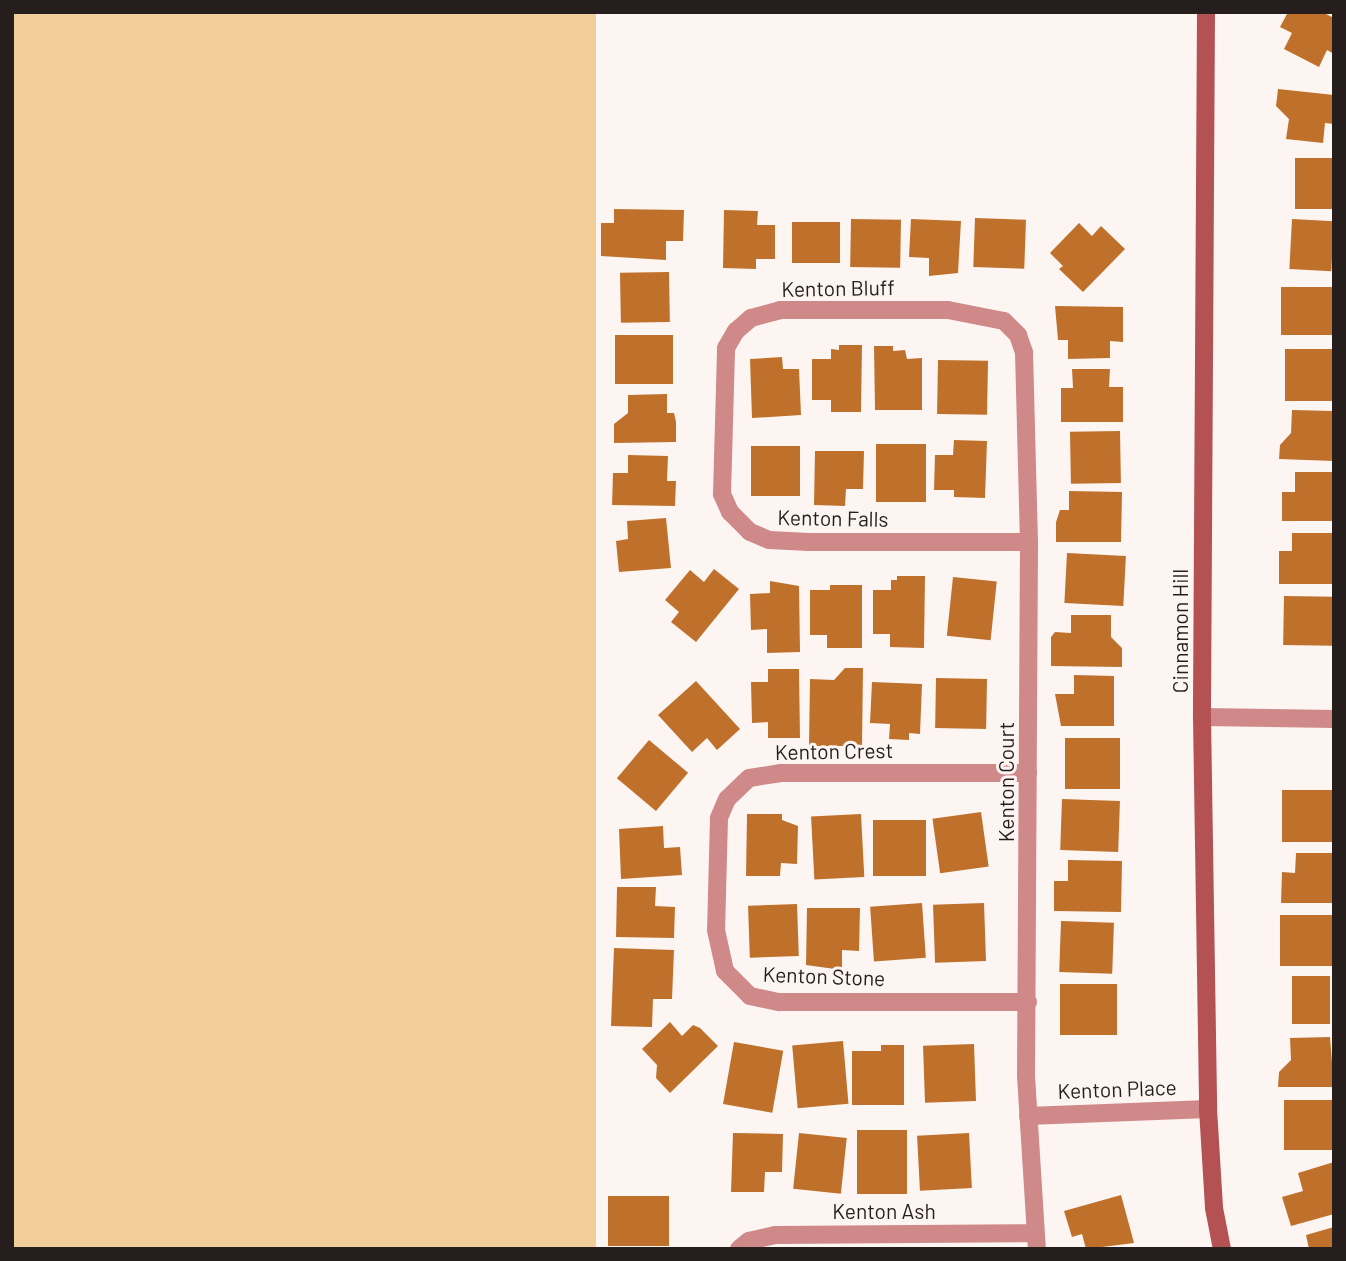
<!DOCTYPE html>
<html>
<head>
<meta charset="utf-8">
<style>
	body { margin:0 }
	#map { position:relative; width:1346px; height:1261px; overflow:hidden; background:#fdf5f2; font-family:Barlow,sans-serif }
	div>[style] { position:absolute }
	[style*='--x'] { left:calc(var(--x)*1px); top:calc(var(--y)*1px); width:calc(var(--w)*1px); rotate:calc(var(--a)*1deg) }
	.green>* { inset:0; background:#f1cd9a; transform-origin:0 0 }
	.building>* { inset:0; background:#bf712b; transform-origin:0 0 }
	.street>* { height:18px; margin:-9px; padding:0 9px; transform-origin:9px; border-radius:9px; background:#ce8988 }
	.secondary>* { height:18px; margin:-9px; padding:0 9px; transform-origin:9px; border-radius:9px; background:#b35153 }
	span { translate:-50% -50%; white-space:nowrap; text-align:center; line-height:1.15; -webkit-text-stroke:6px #fdf5f2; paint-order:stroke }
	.street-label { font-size:21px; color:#261e1c }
	.frame { position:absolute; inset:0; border:14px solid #261e1c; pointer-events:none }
</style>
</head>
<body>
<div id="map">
	<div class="green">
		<div style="left:12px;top:12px;width:584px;height:1237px"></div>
	</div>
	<div class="building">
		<div style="clip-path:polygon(1288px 12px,1322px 12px,1334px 18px,1334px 54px,1327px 50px,1319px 67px,1284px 49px,1292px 33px,1280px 27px)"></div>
		<div style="clip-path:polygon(1278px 89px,1334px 95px,1334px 124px,1325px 123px,1323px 143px,1286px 139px,1289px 119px,1276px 106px)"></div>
		<div style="left:1334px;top:158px;width:51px;height:39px;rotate:90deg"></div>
		<div style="clip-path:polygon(614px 209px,684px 210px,683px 241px,666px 241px,666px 260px,601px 256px,601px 223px,614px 223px)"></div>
		<div style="clip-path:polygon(724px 210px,758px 211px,757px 225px,775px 225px,775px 259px,756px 259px,756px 269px,723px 268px)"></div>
		<div style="left:975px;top:218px;width:51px;height:49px;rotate:2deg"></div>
		<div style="left:851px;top:219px;width:50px;height:48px;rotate:1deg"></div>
		<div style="clip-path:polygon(911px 219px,961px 221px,958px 273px,929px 276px,929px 258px,909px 257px)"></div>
		<div style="left:1292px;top:219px;width:42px;height:50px;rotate:3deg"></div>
		<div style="left:792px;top:222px;width:48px;height:41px"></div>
		<div style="clip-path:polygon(1079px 223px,1092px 236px,1101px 226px,1125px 249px,1083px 292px,1059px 269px,1063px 266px,1050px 253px)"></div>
		<div style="left:669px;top:272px;width:50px;height:49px;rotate:89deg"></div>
		<div style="left:1281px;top:287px;width:53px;height:48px"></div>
		<div style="clip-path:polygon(1055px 306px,1123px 307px,1123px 342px,1110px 341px,1110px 358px,1068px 359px,1068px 340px,1058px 340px)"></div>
		<div style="left:673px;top:335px;width:49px;height:58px;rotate:90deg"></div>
		<div style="clip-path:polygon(839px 345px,862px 345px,861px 412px,831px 412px,831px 400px,812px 400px,812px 359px,831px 359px,831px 349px,839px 350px)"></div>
		<div style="clip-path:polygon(874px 346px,893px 346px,893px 351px,905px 350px,907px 359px,922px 358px,922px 410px,875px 410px)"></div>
		<div style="left:1334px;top:349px;width:52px;height:49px;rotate:90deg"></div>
		<div style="clip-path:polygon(782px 357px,783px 369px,799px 369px,801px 415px,752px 418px,750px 359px)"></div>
		<div style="left:938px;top:360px;width:50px;height:54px;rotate:1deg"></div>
		<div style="clip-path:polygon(1072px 369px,1110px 369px,1109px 387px,1123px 387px,1123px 422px,1061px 422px,1061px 388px,1073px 388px)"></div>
		<div style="clip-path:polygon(667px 394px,667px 413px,674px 413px,676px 422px,676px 442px,614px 443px,614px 424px,628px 413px,628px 395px)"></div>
		<div style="clip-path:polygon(1292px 410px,1332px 411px,1334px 461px,1279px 459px,1280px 445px,1291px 433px)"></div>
		<div style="left:1120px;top:431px;width:52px;height:50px;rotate:89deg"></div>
		<div style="clip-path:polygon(954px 440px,987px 441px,985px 498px,954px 497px,954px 490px,934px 490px,935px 455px,953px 455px)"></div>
		<div style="left:876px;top:444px;width:50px;height:58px"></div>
		<div style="left:751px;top:446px;width:49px;height:50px"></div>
		<div style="clip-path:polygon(815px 451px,864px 451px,863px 489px,846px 489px,845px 506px,814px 505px)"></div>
		<div style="clip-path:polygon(628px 455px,668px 456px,667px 481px,676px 481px,675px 506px,612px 505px,613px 473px,628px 473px)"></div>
		<div style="clip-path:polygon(1295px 472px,1334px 472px,1334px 521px,1282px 521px,1282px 492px,1295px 492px)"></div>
		<div style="clip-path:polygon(1069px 491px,1122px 492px,1121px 542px,1056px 542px,1056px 522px,1060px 510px,1069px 510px)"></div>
		<div style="clip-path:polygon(666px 518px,671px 568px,619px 572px,616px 541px,628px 539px,627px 521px)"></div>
		<div style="clip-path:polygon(1292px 533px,1333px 533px,1334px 584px,1279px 584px,1279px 551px,1292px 551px)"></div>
		<div style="left:1067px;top:553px;width:59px;height:50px;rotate:3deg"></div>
		<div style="clip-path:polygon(714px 569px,739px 589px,696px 642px,671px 622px,679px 612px,665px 600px,690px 570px,704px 582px)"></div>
		<div style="clip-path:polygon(897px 576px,925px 576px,924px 648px,890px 647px,890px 634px,873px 634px,873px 590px,891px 590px,891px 580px,897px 580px)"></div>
		<div style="left:953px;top:577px;width:44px;height:59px;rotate:6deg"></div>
		<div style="clip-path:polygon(770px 581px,799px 586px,800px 652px,767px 653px,767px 629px,751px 630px,750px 594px,770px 593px)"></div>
		<div style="clip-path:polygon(830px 585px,862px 585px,862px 648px,827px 648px,827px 635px,810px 635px,810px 590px,830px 590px)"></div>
		<div style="left:1284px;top:596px;width:50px;height:49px;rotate:1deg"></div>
		<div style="clip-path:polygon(1071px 615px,1111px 615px,1111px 637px,1122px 648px,1122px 667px,1051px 666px,1051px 637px,1055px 632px,1071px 633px)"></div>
		<div style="clip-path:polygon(845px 668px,863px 668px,862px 746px,809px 746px,810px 679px,834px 680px)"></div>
		<div style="clip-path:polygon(768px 669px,799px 669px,800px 738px,768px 738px,768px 722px,752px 723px,751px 682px,768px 682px)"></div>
		<div style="clip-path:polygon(1074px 675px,1114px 676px,1114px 726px,1061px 726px,1055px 694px,1074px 694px)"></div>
		<div style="left:936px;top:678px;width:51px;height:50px;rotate:1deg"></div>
		<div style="clip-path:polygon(696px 681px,740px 729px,717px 750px,707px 738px,692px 752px,658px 715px)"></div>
		<div style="clip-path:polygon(872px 682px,922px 684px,920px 734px,909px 733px,909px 740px,889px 739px,890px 724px,870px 723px)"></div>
		<div style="left:1120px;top:738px;width:51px;height:55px;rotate:90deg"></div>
		<div style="left:649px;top:740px;width:51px;height:50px;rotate:40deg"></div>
		<div style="left:1334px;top:790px;width:52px;height:52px;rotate:90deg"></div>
		<div style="left:1062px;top:799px;width:58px;height:51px;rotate:2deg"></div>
		<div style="left:981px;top:812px;width:55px;height:49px;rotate:82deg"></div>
		<div style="clip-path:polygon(747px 814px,782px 814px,782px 820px,798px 826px,797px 864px,781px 863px,780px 876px,746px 876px)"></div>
		<div style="left:861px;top:814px;width:63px;height:50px;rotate:87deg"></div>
		<div style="left:873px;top:820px;width:53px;height:56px"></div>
		<div style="clip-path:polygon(663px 826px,664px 848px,680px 847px,682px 875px,621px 879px,619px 829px)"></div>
		<div style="clip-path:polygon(1296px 853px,1334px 853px,1334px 903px,1281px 903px,1282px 872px,1295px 873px)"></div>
		<div style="clip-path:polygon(1068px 860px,1122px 861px,1121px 912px,1054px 911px,1054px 881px,1068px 881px)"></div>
		<div style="clip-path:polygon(617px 887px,656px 887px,655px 906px,675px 907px,674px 938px,616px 937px)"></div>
		<div style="left:922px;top:903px;width:55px;height:52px;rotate:86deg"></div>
		<div style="left:984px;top:903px;width:58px;height:51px;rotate:88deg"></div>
		<div style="left:797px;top:904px;width:52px;height:49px;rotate:88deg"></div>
		<div style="clip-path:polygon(807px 908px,860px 908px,859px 951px,842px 950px,842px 970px,806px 965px)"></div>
		<div style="left:1280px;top:915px;width:54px;height:51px"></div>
		<div style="left:1061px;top:921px;width:53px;height:51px;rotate:2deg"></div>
		<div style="clip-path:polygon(614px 948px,674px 950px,672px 999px,653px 999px,652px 1027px,611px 1026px)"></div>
		<div style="left:1292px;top:976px;width:38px;height:48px"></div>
		<div style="left:1117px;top:984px;width:51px;height:57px;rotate:90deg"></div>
		<div style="clip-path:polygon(670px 1022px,682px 1036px,693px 1025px,700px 1028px,718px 1046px,670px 1093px,656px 1078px,657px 1065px,642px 1049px)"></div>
		<div style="clip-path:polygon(1330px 1037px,1334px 1087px,1278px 1087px,1279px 1072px,1291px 1060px,1290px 1038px)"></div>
		<div style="left:843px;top:1041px;width:63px;height:51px;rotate:85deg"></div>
		<div style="left:734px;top:1042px;width:50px;height:63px;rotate:10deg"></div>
		<div style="left:974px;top:1044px;width:57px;height:51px;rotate:88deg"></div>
		<div style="clip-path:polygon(881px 1045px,904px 1045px,904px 1105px,852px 1105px,852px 1051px,881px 1051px)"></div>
		<div style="left:1334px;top:1100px;width:50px;height:50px;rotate:90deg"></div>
		<div style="left:857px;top:1130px;width:50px;height:64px"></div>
		<div style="clip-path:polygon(733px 1133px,783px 1134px,782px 1172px,765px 1172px,764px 1192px,731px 1192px)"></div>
		<div style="left:799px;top:1133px;width:48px;height:56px;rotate:6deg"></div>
		<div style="left:969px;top:1133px;width:55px;height:52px;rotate:87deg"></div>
		<div style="clip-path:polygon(1334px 1162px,1334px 1214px,1291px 1226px,1282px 1197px,1303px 1191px,1298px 1173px)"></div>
		<div style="clip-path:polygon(1121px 1195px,1134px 1243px,1086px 1249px,1082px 1234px,1072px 1237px,1064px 1211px)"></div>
		<div style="left:608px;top:1196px;width:61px;height:50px"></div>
		<div style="clip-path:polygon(1334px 1227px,1334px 1249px,1309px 1249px,1306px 1235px)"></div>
	</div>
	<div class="street">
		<div style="--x:1029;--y:542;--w:220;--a:180"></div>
		<div style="--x:809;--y:542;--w:40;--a:-177.1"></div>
		<div style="--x:769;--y:540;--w:21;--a:-157"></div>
		<div style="--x:750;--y:532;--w:28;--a:-135"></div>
		<div style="--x:730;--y:512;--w:20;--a:-114"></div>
		<div style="--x:722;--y:494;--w:146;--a:-88.4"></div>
		<div style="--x:726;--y:348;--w:20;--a:-60"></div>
		<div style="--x:736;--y:331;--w:20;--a:-41"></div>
		<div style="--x:751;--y:318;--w:30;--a:-15"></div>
		<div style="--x:780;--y:310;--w:168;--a:0"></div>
		<div style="--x:948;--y:310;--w:57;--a:11.1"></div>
		<div style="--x:1004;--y:321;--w:20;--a:45"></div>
		<div style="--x:1018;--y:335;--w:18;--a:71"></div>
		<div style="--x:1024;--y:352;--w:190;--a:88.5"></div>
		<div style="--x:1029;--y:542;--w:534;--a:90.32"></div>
		<div style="--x:1026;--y:1076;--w:173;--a:86.4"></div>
		<div style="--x:1202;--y:717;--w:132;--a:0.9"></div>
		<div style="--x:1028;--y:773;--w:247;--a:180"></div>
		<div style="--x:781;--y:773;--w:32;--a:171"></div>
		<div style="--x:749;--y:778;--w:30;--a:136"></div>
		<div style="--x:727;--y:799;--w:21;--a:113"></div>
		<div style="--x:719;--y:818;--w:112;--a:91.5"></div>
		<div style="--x:716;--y:930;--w:42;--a:77.6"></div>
		<div style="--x:725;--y:971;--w:35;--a:45"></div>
		<div style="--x:750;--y:996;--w:30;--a:12"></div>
		<div style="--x:779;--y:1002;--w:249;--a:0"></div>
		<div style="--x:1028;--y:1116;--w:180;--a:-2.2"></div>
		<div style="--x:739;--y:1249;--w:13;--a:-39"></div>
		<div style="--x:749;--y:1241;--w:27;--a:-13"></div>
		<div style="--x:775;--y:1235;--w:258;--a:-0.4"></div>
	</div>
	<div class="secondary">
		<div style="--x:1206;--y:12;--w:705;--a:90.33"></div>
		<div style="--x:1202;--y:717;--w:392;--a:89.1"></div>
		<div style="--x:1208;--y:1109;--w:99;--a:86.5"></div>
		<div style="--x:1214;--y:1208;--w:42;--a:79"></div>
	</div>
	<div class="street-label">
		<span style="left:838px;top:288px;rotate:-1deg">Kenton Bluff</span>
		<span style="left:833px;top:518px;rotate:1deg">Kenton Falls</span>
		<span style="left:1180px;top:631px;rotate:-90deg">Cinnamon Hill</span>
		<span style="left:834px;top:751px;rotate:-1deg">Kenton Crest</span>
		<span style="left:1006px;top:782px;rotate:-90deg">Kenton Court</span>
		<span style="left:824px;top:976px;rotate:2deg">Kenton Stone</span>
		<span style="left:1117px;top:1089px;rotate:-2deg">Kenton Place</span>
		<span style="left:884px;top:1211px">Kenton Ash</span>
	</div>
	<div class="frame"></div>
</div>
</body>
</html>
